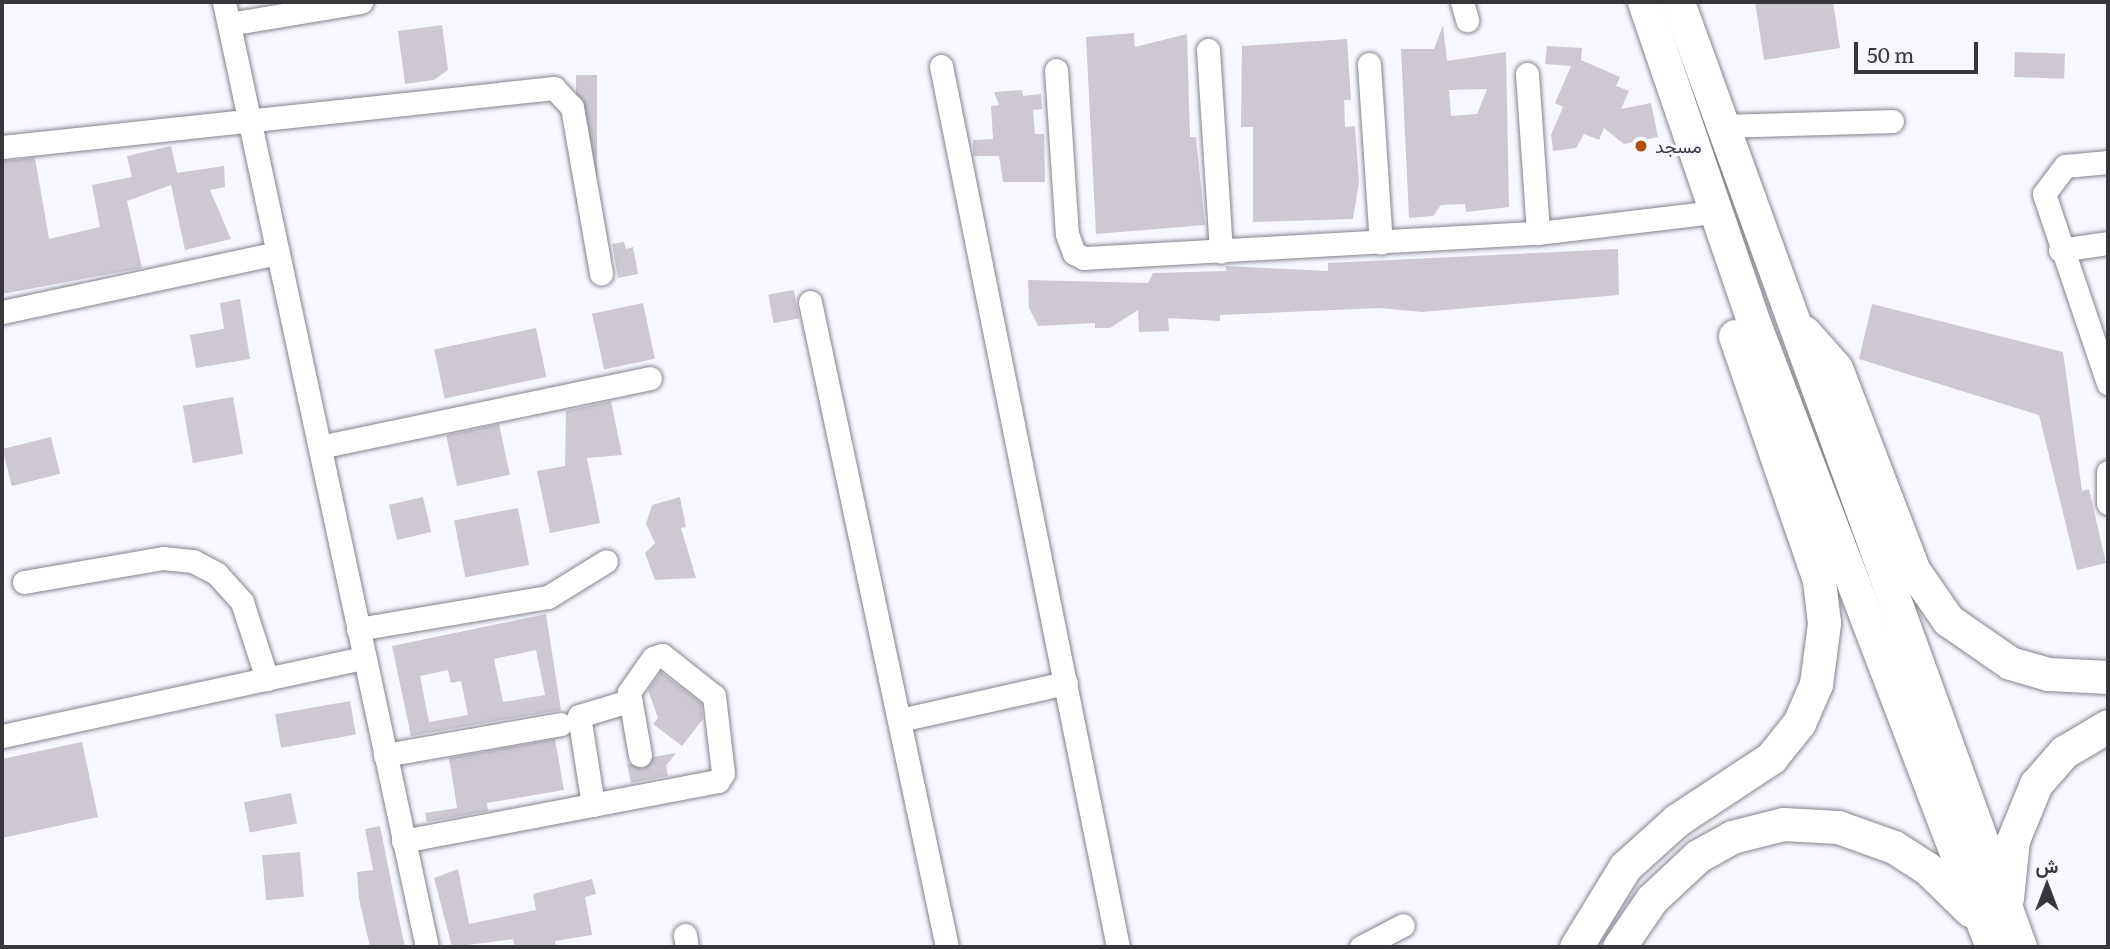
<!DOCTYPE html>
<html>
<head>
<meta charset="utf-8">
<style>
	body { margin:0 }
	#map { position:relative; width:2110px; height:949px; overflow:hidden; background:#f7f7ff; font-family:Literata,Vazirmatn,serif }
	div>[style] { position:absolute }
	[style*='--x'] { left:calc(var(--x)*1px); top:calc(var(--y)*1px); width:calc(var(--w)*1px); rotate:calc(var(--a)*1deg) }
	.building>* { inset:0; background:#cdc8d1; transform-origin:0 0 }
	.roads { filter:drop-shadow(0 0 2px #83838c) drop-shadow(0 0 2px #83838c) }
	.minor>* { height:23px; margin:-11.5px; padding:0 11.5px; transform-origin:11.5px; border-radius:11.5px; background:#fff }
	.highway>* { height:33px; margin:-16.5px; padding:0 16.5px; transform-origin:16.5px; border-radius:16.5px; background:#fff }
	.dots>* { width:19px; height:19px; translate:-50% -50%; box-sizing:border-box; border:4px solid #f7f7ff; border-radius:50% }
	span { translate:-50% -50%; white-space:nowrap; text-align:center; line-height:1.15; -webkit-text-stroke:6px #f7f7ff; paint-order:stroke }
	.poi-label { font-size:18px; color:#37373b }
	.left { translate:0 -50%; text-align:left }
	.frame { position:absolute; inset:0; border:4px solid #37373b; pointer-events:none }
	.north { position:absolute; left:2012px; top:851px; width:70px; height:70px; -webkit-text-stroke:5px #f7f7ff; paint-order:stroke; rotate:0deg; font-size:19px; font-weight:700; line-height:28px; text-align:center; color:#37373b }
	.north::after { content:''; display:block; margin:auto; width:24px; height:32px; background:#37373b; clip-path:polygon(50% 0,100% 100%,50% 72%,0 100%) }
	.scale { position:absolute; left:1854px; top:42px; width:124px; height:32px; box-sizing:border-box; border:4px solid #37373b; border-top:0; padding-left:9px; font-size:21px; line-height:24px; white-space:nowrap; color:#37373b; -webkit-text-stroke:5px #f7f7ff; paint-order:stroke }
</style>
</head>
<body>
<div id="map">
	<div class="building">
		<div style="clip-path:polygon(1755px 2px,1833px 2px,1840px 48px,1764px 60px)"></div>
		<div style="clip-path:polygon(442px 25px,448px 70px,434px 80px,405px 84px,398px 31px)"></div>
		<div style="clip-path:polygon(evenodd,1443px 25px,1447px 61px,1506px 52px,1509px 207px,1466px 212px,1465px 204px,1441px 205px,1433px 216px,1409px 218px,1401px 49px,1434px 49px,1443px 25px,1487px 89px,1477px 114px,1451px 116px,1449px 90px,1487px 89px)"></div>
		<div style="clip-path:polygon(1134px 33px,1135px 47px,1187px 34px,1190px 137px,1196px 137px,1205px 225px,1096px 234px,1086px 37px)"></div>
		<div style="clip-path:polygon(1347px 39px,1351px 100px,1344px 100px,1345px 127px,1355px 126px,1359px 182px,1353px 219px,1253px 222px,1253px 127px,1241px 127px,1242px 46px)"></div>
		<div style="clip-path:polygon(1547px 46px,1582px 48px,1581px 60px,1620px 77px,1616px 86px,1629px 91px,1621px 109px,1651px 103px,1658px 137px,1624px 144px,1604px 128px,1599px 140px,1584px 134px,1576px 148px,1553px 151px,1551px 135px,1563px 107px,1555px 103px,1571px 66px,1545px 64px)"></div>
		<div style="left:2015px;top:52px;width:50px;height:25px;rotate:2deg"></div>
		<div style="left:576px;top:75px;width:21px;height:129px"></div>
		<div style="clip-path:polygon(1022px 90px,1023px 96px,1041px 94px,1042px 109px,1033px 110px,1035px 134px,1044px 134px,1045px 182px,1003px 182px,999px 156px,973px 156px,973px 140px,993px 139px,991px 106px,999px 105px,994px 92px)"></div>
		<div style="clip-path:polygon(171px 146px,177px 173px,224px 166px,225px 187px,210px 190px,231px 239px,185px 250px,171px 185px,127px 201px,142px 268px,2px 294px,2px 161px,35px 158px,49px 239px,100px 227px,92px 185px,132px 177px,127px 156px)"></div>
		<div style="clip-path:polygon(624px 242px,626px 249px,633px 247px,638px 274px,618px 278px,612px 244px)"></div>
		<div style="clip-path:polygon(1618px 249px,1619px 295px,1422px 312px,1381px 308px,1220px 315px,1220px 321px,1168px 318px,1169px 331px,1139px 332px,1138px 310px,1110px 328px,1095px 328px,1095px 323px,1038px 326px,1029px 308px,1028px 280px,1148px 283px,1153px 273px,1226px 271px,1226px 266px,1328px 271px,1328px 263px)"></div>
		<div style="left:794px;top:290px;width:29px;height:26px;rotate:80deg"></div>
		<div style="clip-path:polygon(240px 299px,250px 359px,196px 368px,190px 335px,224px 329px,220px 303px)"></div>
		<div style="left:643px;top:303px;width:57px;height:52px;rotate:78deg"></div>
		<div style="clip-path:polygon(1872px 304px,2063px 352px,2082px 491px,2089px 489px,2106px 563px,2077px 570px,2039px 415px,1859px 359px)"></div>
		<div style="left:536px;top:328px;width:50px;height:104px;rotate:78deg"></div>
		<div style="left:233px;top:397px;width:58px;height:51px;rotate:80deg"></div>
		<div style="clip-path:polygon(611px 401px,622px 455px,587px 458px,600px 523px,550px 533px,537px 471px,565px 466px,566px 411px)"></div>
		<div style="left:499px;top:424px;width:52px;height:54px;rotate:78deg"></div>
		<div style="left:51px;top:437px;width:38px;height:50px;rotate:76deg"></div>
		<div style="left:423px;top:497px;width:36px;height:35px;rotate:77deg"></div>
		<div style="clip-path:polygon(680px 497px,686px 527px,681px 528px,696px 578px,655px 580px,645px 553px,655px 543px,646px 524px,652px 505px)"></div>
		<div style="left:518px;top:508px;width:58px;height:65px;rotate:79deg"></div>
		<div style="clip-path:polygon(evenodd,546px 614px,561px 710px,411px 736px,392px 646px,546px 614px,536px 650px,545px 695px,503px 702px,494px 659px,536px 650px,546px 614px,448px 670px,451px 683px,461px 681px,468px 715px,429px 722px,420px 676px,448px 670px)"></div>
		<div style="clip-path:polygon(661px 672px,701px 703px,703px 719px,682px 746px,653px 724px,658px 718px,648px 690px)"></div>
		<div style="left:350px;top:701px;width:34px;height:76px;rotate:80deg"></div>
		<div style="clip-path:polygon(555px 739px,564px 790px,487px 803px,488px 811px,427px 822px,425px 813px,457px 808px,449px 758px)"></div>
		<div style="clip-path:polygon(82px 742px,98px 817px,2px 838px,2px 759px)"></div>
		<div style="clip-path:polygon(676px 753px,666px 766px,668px 776px,631px 783px,627px 763px,643px 769px,653px 757px)"></div>
		<div style="left:291px;top:793px;width:31px;height:48px;rotate:79deg"></div>
		<div style="clip-path:polygon(380px 826px,395px 901px,405px 947px,370px 947px,359px 899px,357px 872px,373px 870px,365px 829px)"></div>
		<div style="left:300px;top:852px;width:45px;height:38px;rotate:85deg"></div>
		<div style="clip-path:polygon(458px 869px,469px 924px,536px 910px,533px 894px,592px 879px,596px 894px,585px 897px,592px 935px,555px 941px,556px 947px,515px 947px,513px 939px,452px 947px,434px 878px)"></div>
	</div>
	<div class="roads">
		<div class="minor">
			<div style="--x:224;--y:2;--w:967;--a:77.88"></div>
			<div style="--x:1462;--y:2;--w:19;--a:74"></div>
			<div style="--x:229;--y:24;--w:134;--a:-9.5"></div>
			<div style="--x:1208;--y:50;--w:202;--a:86.3"></div>
			<div style="--x:1369;--y:64;--w:179;--a:86.2"></div>
			<div style="--x:941;--y:66;--w:899;--a:78.64"></div>
			<div style="--x:1056;--y:70;--w:164;--a:86.2"></div>
			<div style="--x:1067;--y:234;--w:20;--a:70"></div>
			<div style="--x:1074;--y:253;--w:11;--a:27"></div>
			<div style="--x:1084;--y:258;--w:455;--a:-3.2"></div>
			<div style="--x:1538;--y:233;--w:177;--a:-6.8"></div>
			<div style="--x:1527;--y:74;--w:159;--a:86"></div>
			<div style="--x:1723;--y:126;--w:169;--a:-1.7"></div>
			<div style="--x:2;--y:147;--w:555;--a:-6.1"></div>
			<div style="--x:554;--y:88;--w:26;--a:47"></div>
			<div style="--x:572;--y:107;--w:169;--a:80.1"></div>
			<div style="--x:2108;--y:162;--w:43;--a:174.7"></div>
			<div style="--x:2065;--y:166;--w:35;--a:127"></div>
			<div style="--x:2044;--y:194;--w:200;--a:71.3"></div>
			<div style="--x:2060;--y:250;--w:49;--a:-8.3"></div>
			<div style="--x:810;--y:302;--w:659;--a:78.01"></div>
			<div style="--x:2;--y:312;--w:282;--a:-12.1"></div>
			<div style="--x:320;--y:447;--w:337;--a:-11.8"></div>
			<div style="--x:2108;--y:503;--w:31;--a:-90"></div>
			<div style="--x:24;--y:582;--w:141;--a:-9.8"></div>
			<div style="--x:163;--y:558;--w:30;--a:6"></div>
			<div style="--x:193;--y:561;--w:27;--a:28"></div>
			<div style="--x:217;--y:574;--w:38;--a:48"></div>
			<div style="--x:242;--y:602;--w:81;--a:72"></div>
			<div style="--x:358;--y:629;--w:193;--a:-9.6"></div>
			<div style="--x:548;--y:597;--w:68;--a:-31.8"></div>
			<div style="--x:900;--y:720;--w:170;--a:-12.6"></div>
			<div style="--x:2;--y:736;--w:370;--a:-12.2"></div>
			<div style="--x:385;--y:755;--w:178;--a:-10"></div>
			<div style="--x:593;--y:805;--w:90;--a:-98.9"></div>
			<div style="--x:579;--y:716;--w:52;--a:-16.7"></div>
			<div style="--x:403;--y:841;--w:321;--a:-10.8"></div>
			<div style="--x:718;--y:781;--w:9;--a:-58"></div>
			<div style="--x:723;--y:773;--w:78;--a:-96.7"></div>
			<div style="--x:714;--y:696;--w:66;--a:-141.7"></div>
			<div style="--x:662;--y:655;--w:9;--a:162"></div>
			<div style="--x:653;--y:658;--w:42;--a:125.2"></div>
			<div style="--x:629;--y:692;--w:64;--a:80.1"></div>
			<div style="--x:685;--y:935;--w:12;--a:81"></div>
			<div style="--x:1361;--y:947;--w:47;--a:-27.6"></div>
		</div>
		<div class="highway">
			<div style="--x:1644;--y:2;--w:342;--a:71.1"></div>
			<div style="--x:1755;--y:326;--w:665;--a:69.11"></div>
			<div style="--x:1678;--y:2;--w:1005;--a:70.1"></div>
			<div style="--x:1804;--y:332;--w:48;--a:48.4"></div>
			<div style="--x:1836;--y:368;--w:217;--a:69"></div>
			<div style="--x:1914;--y:571;--w:60;--a:55.2"></div>
			<div style="--x:1948;--y:620;--w:75;--a:34.7"></div>
			<div style="--x:2010;--y:663;--w:40;--a:16"></div>
			<div style="--x:2048;--y:674;--w:60;--a:2.9"></div>
			<div style="--x:2007;--y:898;--w:58;--a:-84.1"></div>
			<div style="--x:2013;--y:840;--w:61;--a:-67.7"></div>
			<div style="--x:2036;--y:784;--w:43;--a:-48.8"></div>
			<div style="--x:2064;--y:752;--w:51;--a:-30.6"></div>
			<div style="--x:1576;--y:947;--w:94;--a:-58.5"></div>
			<div style="--x:1625;--y:867;--w:70;--a:-42.1"></div>
			<div style="--x:1677;--y:820;--w:113;--a:-33.4"></div>
			<div style="--x:1771;--y:758;--w:45;--a:-51.3"></div>
			<div style="--x:1799;--y:723;--w:43;--a:-66.4"></div>
			<div style="--x:1816;--y:684;--w:62;--a:-82.5"></div>
			<div style="--x:1824;--y:623;--w:43;--a:-96.6"></div>
			<div style="--x:1819;--y:580;--w:258;--a:-109"></div>
			<div style="--x:1619;--y:947;--w:58;--a:-55.5"></div>
			<div style="--x:1652;--y:899;--w:63;--a:-43.1"></div>
			<div style="--x:1698;--y:856;--w:39;--a:-29"></div>
			<div style="--x:1732;--y:837;--w:53;--a:-14.3"></div>
			<div style="--x:1783;--y:824;--w:55;--a:3.1"></div>
			<div style="--x:1838;--y:827;--w:59;--a:19.7"></div>
			<div style="--x:1894;--y:847;--w:40;--a:32.9"></div>
			<div style="--x:1928;--y:869;--w:59;--a:44.3"></div>
		</div>
	</div>
	<div class="dots">
		<div style="left:1641px;top:146px;background:#af5004"></div>
	</div>
	<div class="poi-label">
		<span class="left" style="left:1655px;top:146px">مسجد</span>
	</div>
	<div class="frame"></div>
	<div class="north">ش</div>
	<div class="scale">50 m</div>
</div>
</body>
</html>
